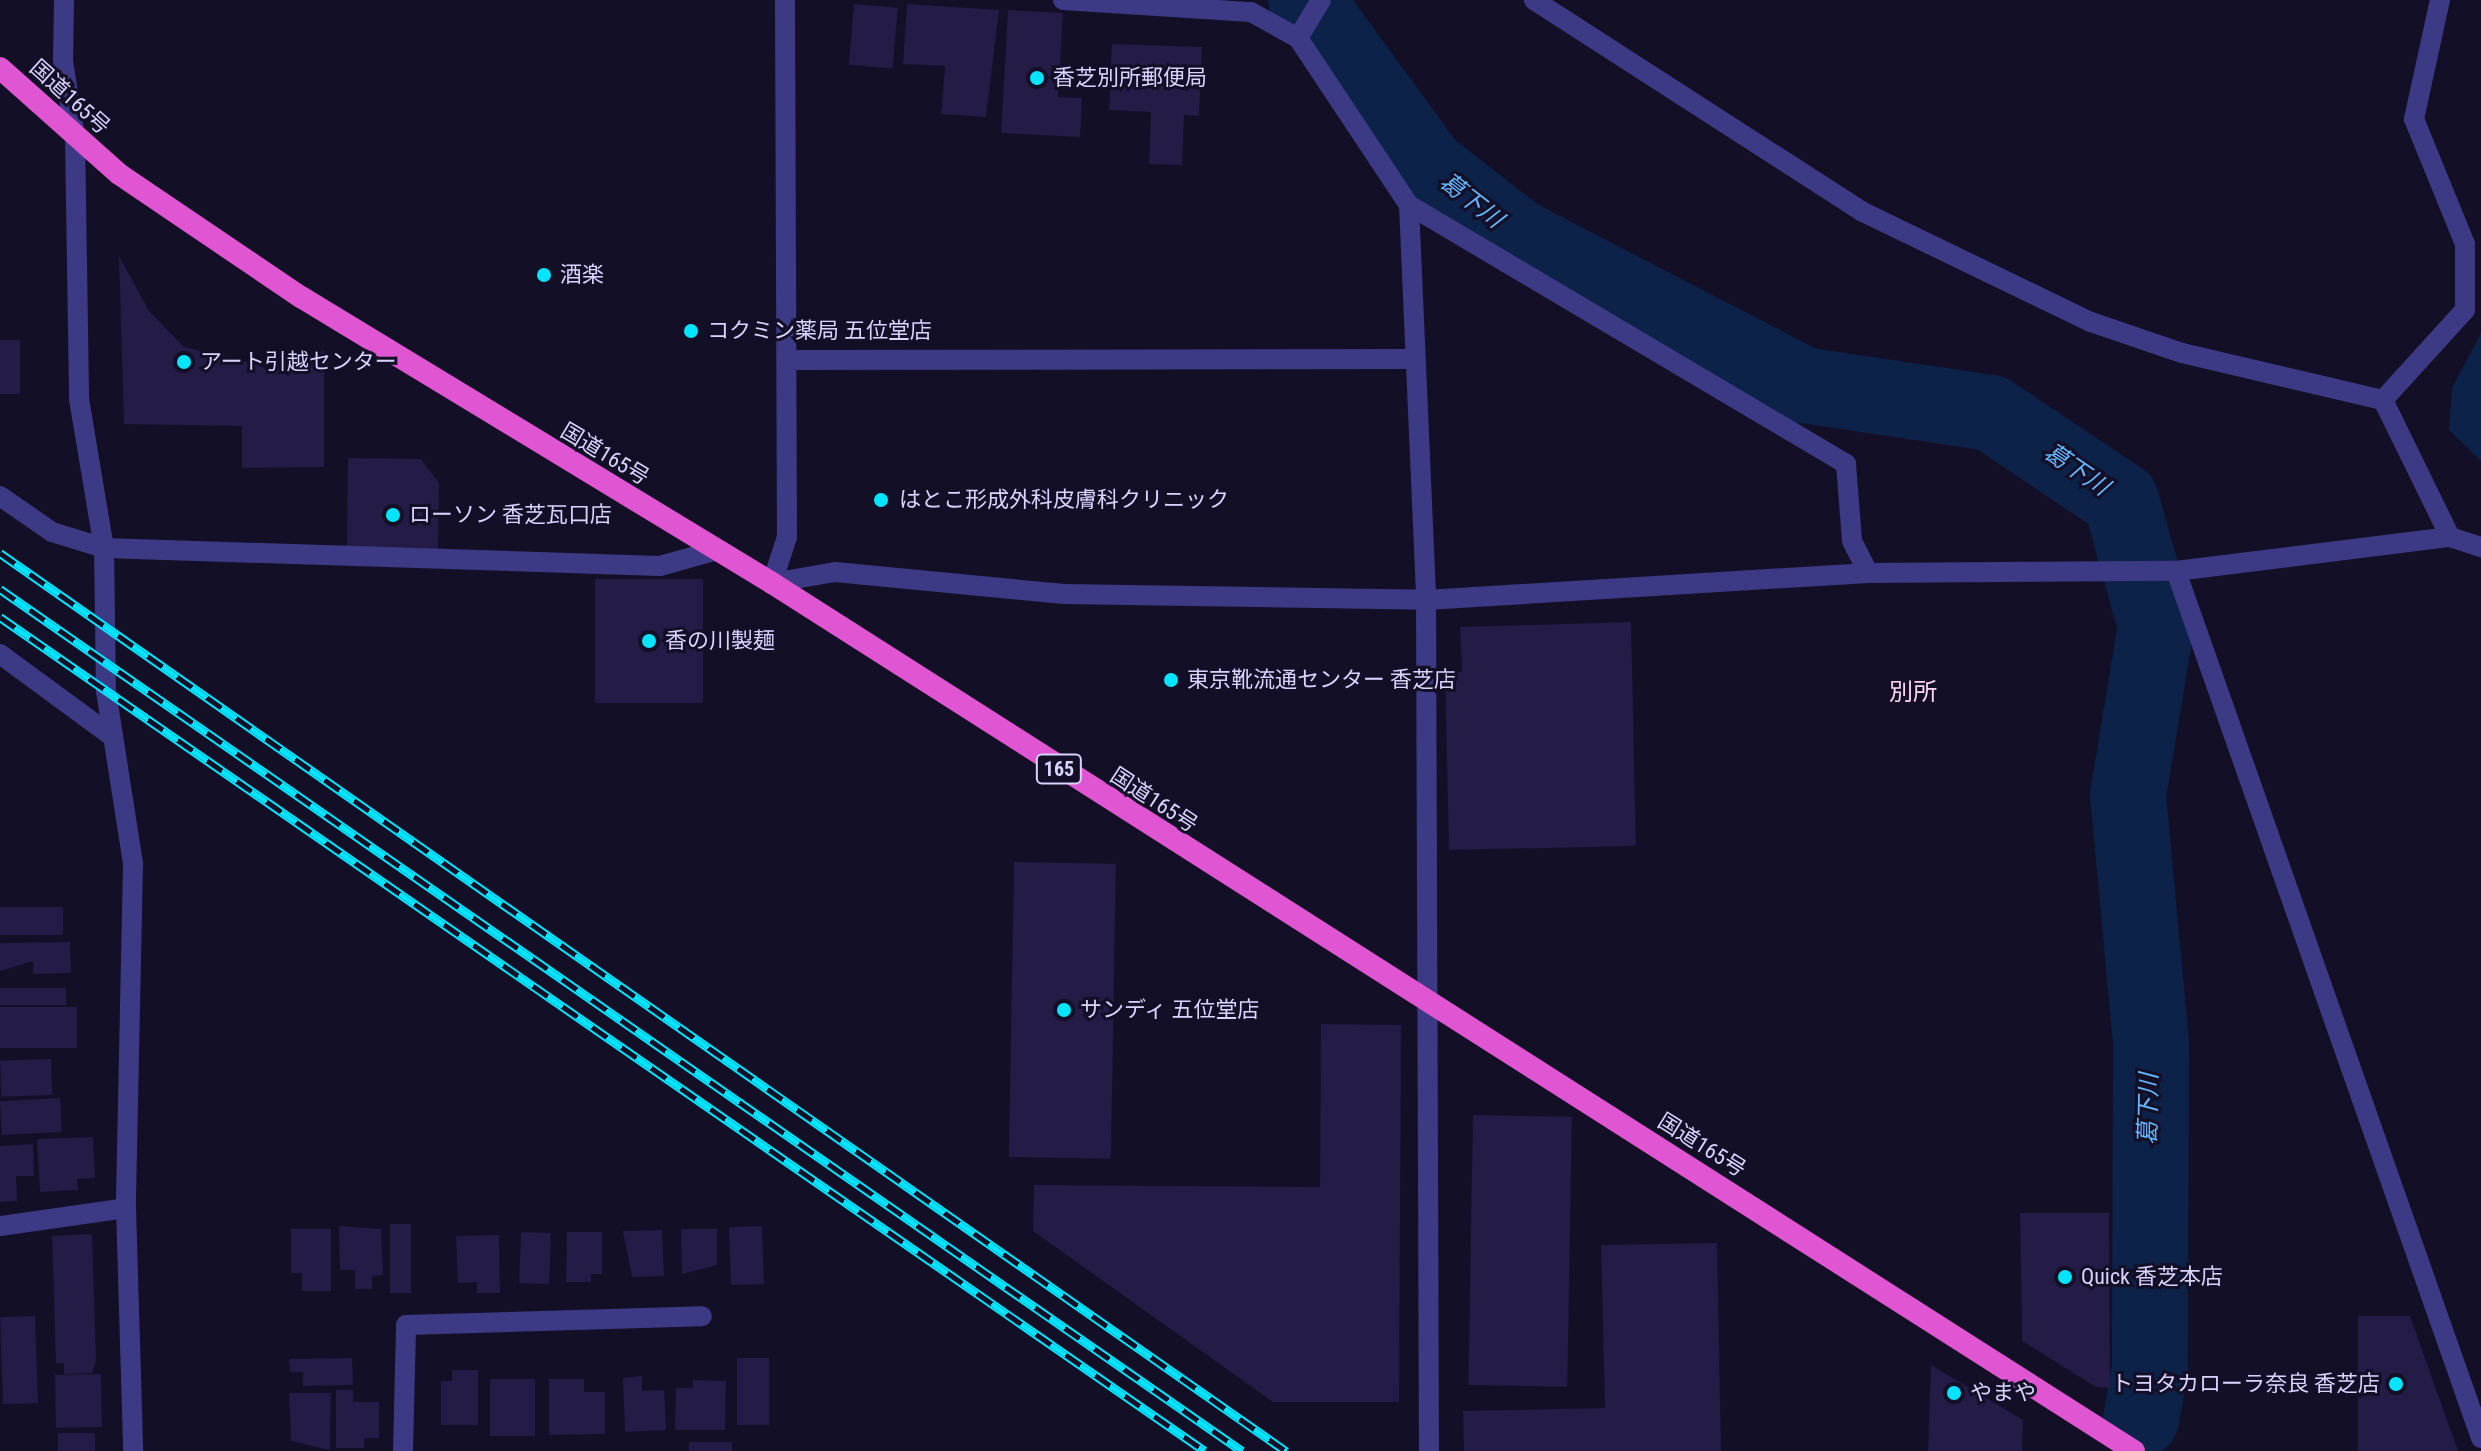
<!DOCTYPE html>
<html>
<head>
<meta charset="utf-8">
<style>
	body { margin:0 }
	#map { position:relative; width:2481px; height:1451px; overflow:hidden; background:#130f26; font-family:"Roboto Condensed","Noto Sans JP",sans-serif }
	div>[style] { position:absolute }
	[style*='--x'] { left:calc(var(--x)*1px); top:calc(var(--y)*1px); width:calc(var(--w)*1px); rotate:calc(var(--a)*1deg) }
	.water>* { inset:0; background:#0c2248 }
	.river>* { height:76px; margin:-38px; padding:0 38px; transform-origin:38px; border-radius:38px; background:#0c2248 }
	.building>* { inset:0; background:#241b47; transform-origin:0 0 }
	.service>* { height:20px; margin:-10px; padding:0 10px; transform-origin:10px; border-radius:10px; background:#3d3a85 }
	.minor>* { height:20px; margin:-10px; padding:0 10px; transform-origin:10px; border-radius:10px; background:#3d3a85 }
	.trunk>* { height:22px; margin:-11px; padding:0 11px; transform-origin:11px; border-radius:11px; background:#e055d1 }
	.rail>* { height:9px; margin-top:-4.5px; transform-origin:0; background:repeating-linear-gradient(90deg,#130f26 0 18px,#00e5ff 0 36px); box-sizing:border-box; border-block:2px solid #00e5ff }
	.dots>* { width:22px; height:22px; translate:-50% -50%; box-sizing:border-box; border:4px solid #130f26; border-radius:50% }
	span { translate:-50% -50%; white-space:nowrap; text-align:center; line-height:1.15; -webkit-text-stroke:6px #130f26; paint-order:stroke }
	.shield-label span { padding:2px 6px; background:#130f26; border:2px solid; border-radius:6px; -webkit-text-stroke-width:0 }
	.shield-label { font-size:20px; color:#d9d4ff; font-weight:700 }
	.poi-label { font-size:22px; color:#d9d4ff }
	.left { translate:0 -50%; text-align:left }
	.right { translate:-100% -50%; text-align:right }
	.street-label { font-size:22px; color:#d9d4ff }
	.water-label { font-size:24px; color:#62b6ff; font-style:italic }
	.neighbourhood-label { font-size:24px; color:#ffd6f0 }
</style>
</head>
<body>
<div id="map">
	<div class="water">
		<div style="clip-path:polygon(2481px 333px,2481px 461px,2449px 430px,2452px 388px)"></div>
	</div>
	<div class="river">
		<div style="--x:1306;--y:0;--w:207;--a:53.9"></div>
		<div style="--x:1428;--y:167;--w:114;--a:37.9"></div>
		<div style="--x:1518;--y:237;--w:321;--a:27.4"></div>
		<div style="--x:1803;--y:385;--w:190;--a:8.5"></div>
		<div style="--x:1991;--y:413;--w:156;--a:33.8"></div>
		<div style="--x:2121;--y:500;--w:131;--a:74.5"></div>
		<div style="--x:2156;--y:626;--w:171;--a:99.4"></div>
		<div style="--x:2128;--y:795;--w:250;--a:84.7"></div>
		<div style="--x:2151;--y:1044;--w:325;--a:90.2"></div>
		<div style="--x:2150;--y:1369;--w:51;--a:100.2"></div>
	</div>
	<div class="building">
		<div style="left:854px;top:4px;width:44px;height:61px;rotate:5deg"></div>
		<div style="clip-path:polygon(907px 4px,999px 10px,986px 117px,941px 114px,945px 66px,903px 64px)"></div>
		<div style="clip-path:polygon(1008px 10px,1063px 13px,1058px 97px,1082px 98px,1080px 137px,1001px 133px)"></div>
		<div style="clip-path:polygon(1112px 44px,1202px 47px,1199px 116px,1184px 115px,1182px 165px,1149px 164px,1151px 112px,1109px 110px)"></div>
		<div style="clip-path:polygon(119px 256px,149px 311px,184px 347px,265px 366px,324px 350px,324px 467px,242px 468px,242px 426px,124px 424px)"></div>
		<div style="left:0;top:340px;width:20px;height:54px"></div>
		<div style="clip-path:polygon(348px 458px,421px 459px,439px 483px,438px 550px,347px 547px)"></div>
		<div style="left:595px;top:579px;width:108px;height:124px"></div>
		<div style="clip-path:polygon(1631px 622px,1636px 846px,1449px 850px,1445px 673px,1462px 672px,1460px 627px)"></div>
		<div style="left:1014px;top:862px;width:102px;height:295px;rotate:1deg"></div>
		<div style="left:0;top:907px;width:63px;height:28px"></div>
		<div style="clip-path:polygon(70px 942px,71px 973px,33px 974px,33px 961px,0 971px,0 943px)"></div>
		<div style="left:0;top:988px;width:66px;height:17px"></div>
		<div style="left:77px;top:1007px;width:41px;height:77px;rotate:90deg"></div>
		<div style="clip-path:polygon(1321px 1024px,1401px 1025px,1399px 1402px,1273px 1402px,1033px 1231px,1034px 1185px,1320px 1187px)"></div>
		<div style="left:51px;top:1059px;width:36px;height:51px;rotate:88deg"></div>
		<div style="left:60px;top:1098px;width:34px;height:60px;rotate:87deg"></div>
		<div style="left:1473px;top:1115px;width:99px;height:270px;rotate:1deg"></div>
		<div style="clip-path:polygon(93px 1137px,95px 1178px,77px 1179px,78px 1190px,40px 1192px,37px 1139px)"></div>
		<div style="clip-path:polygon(33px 1144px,34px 1176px,16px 1176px,17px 1201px,0 1202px,0 1146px)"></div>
		<div style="clip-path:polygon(2020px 1213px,2109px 1213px,2110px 1388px,2096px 1387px,2022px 1341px)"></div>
		<div style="left:390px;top:1224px;width:21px;height:69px"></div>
		<div style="clip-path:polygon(339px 1226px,381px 1229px,383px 1275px,372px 1276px,372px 1289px,355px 1289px,355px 1270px,340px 1270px)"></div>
		<div style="left:762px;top:1226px;width:58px;height:33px;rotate:88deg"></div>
		<div style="clip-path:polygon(291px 1229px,331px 1229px,331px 1291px,302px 1291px,302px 1273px,291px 1273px)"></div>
		<div style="clip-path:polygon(681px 1229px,717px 1229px,717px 1265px,682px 1274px)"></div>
		<div style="clip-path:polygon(662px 1230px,664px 1276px,632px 1277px,623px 1231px)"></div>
		<div style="left:521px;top:1232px;width:30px;height:51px;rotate:2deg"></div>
		<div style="clip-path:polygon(567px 1232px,602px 1232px,602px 1274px,591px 1274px,591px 1282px,566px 1282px)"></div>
		<div style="clip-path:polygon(92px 1234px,96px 1360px,92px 1373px,64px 1374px,64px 1363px,56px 1363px,52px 1236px)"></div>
		<div style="clip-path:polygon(499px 1235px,500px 1293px,477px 1293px,477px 1282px,458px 1283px,456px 1236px)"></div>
		<div style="clip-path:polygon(1717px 1243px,1721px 1451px,1464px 1451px,1463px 1411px,1605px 1408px,1601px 1245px)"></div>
		<div style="left:35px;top:1316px;width:87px;height:35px;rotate:88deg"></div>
		<div style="clip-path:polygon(2358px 1316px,2410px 1316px,2458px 1451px,2358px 1451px)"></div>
		<div style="clip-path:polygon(352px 1358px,353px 1385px,303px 1386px,303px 1372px,290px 1372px,289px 1359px)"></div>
		<div style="left:737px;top:1358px;width:32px;height:67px"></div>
		<div style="clip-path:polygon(1931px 1365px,2023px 1420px,2022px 1451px,1928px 1451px)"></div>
		<div style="clip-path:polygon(452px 1370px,478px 1370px,478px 1425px,441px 1425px,441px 1381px,452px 1381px)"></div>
		<div style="left:101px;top:1374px;width:53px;height:46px;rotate:89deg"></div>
		<div style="clip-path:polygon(642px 1376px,642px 1391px,664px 1390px,666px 1430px,625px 1432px,623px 1378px)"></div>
		<div style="left:490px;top:1379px;width:45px;height:57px"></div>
		<div style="clip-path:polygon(549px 1379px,584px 1379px,584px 1392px,605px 1392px,605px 1434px,549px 1435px)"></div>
		<div style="clip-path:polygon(693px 1380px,726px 1381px,725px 1430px,675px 1430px,676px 1388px,693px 1388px)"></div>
		<div style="clip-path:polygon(336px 1390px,353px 1390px,353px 1402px,379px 1402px,379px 1438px,364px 1438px,364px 1448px,336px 1448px)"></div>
		<div style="clip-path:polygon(289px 1393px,331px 1393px,330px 1450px,291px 1441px)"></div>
		<div style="left:95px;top:1433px;width:18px;height:37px;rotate:90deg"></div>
		<div style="left:689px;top:1442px;width:43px;height:9px"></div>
	</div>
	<div class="service">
		<div style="--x:403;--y:1451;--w:126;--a:-88.6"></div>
		<div style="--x:406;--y:1325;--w:296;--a:-1.7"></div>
	</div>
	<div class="minor">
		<div style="--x:64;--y:0;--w:61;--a:90.9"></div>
		<div style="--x:63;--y:61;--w:77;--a:81"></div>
		<div style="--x:75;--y:137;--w:262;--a:89.1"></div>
		<div style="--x:79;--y:399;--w:151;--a:80.5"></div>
		<div style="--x:104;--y:548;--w:143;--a:89.2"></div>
		<div style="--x:106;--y:691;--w:175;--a:81.1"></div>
		<div style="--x:133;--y:864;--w:344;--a:91.2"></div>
		<div style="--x:126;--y:1208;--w:243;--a:88.3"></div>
		<div style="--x:785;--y:0;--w:537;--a:89.79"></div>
		<div style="--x:787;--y:537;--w:48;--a:108.1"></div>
		<div style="--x:772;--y:583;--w:64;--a:-9.9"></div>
		<div style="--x:835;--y:572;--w:230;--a:5.5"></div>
		<div style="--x:1064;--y:594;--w:362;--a:0.9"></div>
		<div style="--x:1426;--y:600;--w:443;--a:-3.5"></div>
		<div style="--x:1868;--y:573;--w:308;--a:-0.4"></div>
		<div style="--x:2176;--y:571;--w:276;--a:-7.1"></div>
		<div style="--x:2450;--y:537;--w:33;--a:18"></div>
		<div style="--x:1063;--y:0;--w:188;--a:3.7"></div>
		<div style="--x:1251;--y:12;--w:54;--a:29"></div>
		<div style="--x:1298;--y:38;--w:201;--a:56.4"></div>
		<div style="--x:1409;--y:205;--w:508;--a:30.65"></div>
		<div style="--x:1846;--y:464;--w:77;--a:85.5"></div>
		<div style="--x:1852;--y:541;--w:36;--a:63"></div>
		<div style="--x:1534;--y:0;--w:389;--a:32.8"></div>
		<div style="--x:1861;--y:211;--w:255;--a:25.8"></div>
		<div style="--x:2091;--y:322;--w:96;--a:18.8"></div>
		<div style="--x:2182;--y:353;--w:206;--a:13.2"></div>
		<div style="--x:1298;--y:38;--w:44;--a:-58.8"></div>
		<div style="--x:1409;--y:205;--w:395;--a:87.5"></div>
		<div style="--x:1426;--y:600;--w:851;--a:89.8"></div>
		<div style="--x:789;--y:360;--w:626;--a:-0.09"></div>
		<div style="--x:2383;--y:400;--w:122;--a:-47.7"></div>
		<div style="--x:2465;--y:310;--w:66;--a:-90"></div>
		<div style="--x:2465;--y:244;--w:135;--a:-112.2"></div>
		<div style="--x:2414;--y:119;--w:122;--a:-77.7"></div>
		<div style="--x:2383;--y:400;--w:153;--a:63.9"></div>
		<div style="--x:0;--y:496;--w:63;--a:34.7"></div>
		<div style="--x:52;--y:532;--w:54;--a:17.1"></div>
		<div style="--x:104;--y:548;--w:556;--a:1.85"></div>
		<div style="--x:660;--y:566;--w:59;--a:-15.7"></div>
		<div style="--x:2176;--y:571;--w:919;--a:70.62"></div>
		<div style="--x:0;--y:654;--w:140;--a:36.3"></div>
		<div style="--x:0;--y:1226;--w:127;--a:-8.1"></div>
	</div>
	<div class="trunk">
		<div style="--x:0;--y:68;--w:159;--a:41.7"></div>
		<div style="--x:119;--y:174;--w:220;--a:34.1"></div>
		<div style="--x:301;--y:297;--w:551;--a:31.27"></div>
		<div style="--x:772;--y:583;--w:1615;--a:32.51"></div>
	</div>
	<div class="rail">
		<div style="--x:0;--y:553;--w:1569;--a:34.93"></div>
		<div style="--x:0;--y:589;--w:1512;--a:34.76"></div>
		<div style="--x:0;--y:617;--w:1465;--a:34.69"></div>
	</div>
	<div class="dots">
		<div style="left:1037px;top:78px;background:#00e5ff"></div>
		<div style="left:544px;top:275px;background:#00e5ff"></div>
		<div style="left:691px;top:331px;background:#00e5ff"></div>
		<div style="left:184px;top:362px;background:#00e5ff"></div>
		<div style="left:881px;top:500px;background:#00e5ff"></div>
		<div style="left:393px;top:515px;background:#00e5ff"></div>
		<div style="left:649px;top:641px;background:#00e5ff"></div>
		<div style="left:1171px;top:680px;background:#00e5ff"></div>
		<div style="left:1064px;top:1010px;background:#00e5ff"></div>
		<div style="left:2065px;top:1277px;background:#00e5ff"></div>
		<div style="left:2396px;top:1384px;background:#00e5ff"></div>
		<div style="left:1954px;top:1393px;background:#00e5ff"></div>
	</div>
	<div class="shield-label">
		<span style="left:1059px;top:769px">165</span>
	</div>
	<div class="poi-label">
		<span class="left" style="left:1053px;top:78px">香芝別所郵便局</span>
		<span class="left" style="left:560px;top:275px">酒楽</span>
		<span class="left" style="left:707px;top:331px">コクミン薬局 五位堂店</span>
		<span class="left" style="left:200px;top:362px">アート引越センター</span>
		<span class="left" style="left:899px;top:500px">はとこ形成外科皮膚科クリニック</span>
		<span class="left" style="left:409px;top:515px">ローソン 香芝瓦口店</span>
		<span class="left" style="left:665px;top:641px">香の川製麺</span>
		<span class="left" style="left:1187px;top:680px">東京靴流通センター 香芝店</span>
		<span class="left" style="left:1080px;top:1010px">サンディ 五位堂店</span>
		<span class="left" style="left:2081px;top:1277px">Quick 香芝本店</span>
		<span class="right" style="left:2380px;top:1384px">トヨタカローラ奈良 香芝店</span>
		<span class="left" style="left:1970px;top:1393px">やまや</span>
	</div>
	<div class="street-label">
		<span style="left:70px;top:97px;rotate:42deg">国道165号</span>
		<span style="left:605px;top:454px;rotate:31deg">国道165号</span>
		<span style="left:1154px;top:800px;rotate:33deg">国道165号</span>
		<span style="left:1702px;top:1145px;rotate:32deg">国道165号</span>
	</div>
	<div class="water-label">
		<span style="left:1471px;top:201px;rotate:38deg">葛下川</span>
		<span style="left:2076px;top:470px;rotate:34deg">葛下川</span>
		<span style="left:2149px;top:1109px;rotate:-89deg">葛下川</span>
	</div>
	<div class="neighbourhood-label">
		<span style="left:1913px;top:693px">別所</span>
	</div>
</div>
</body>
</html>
